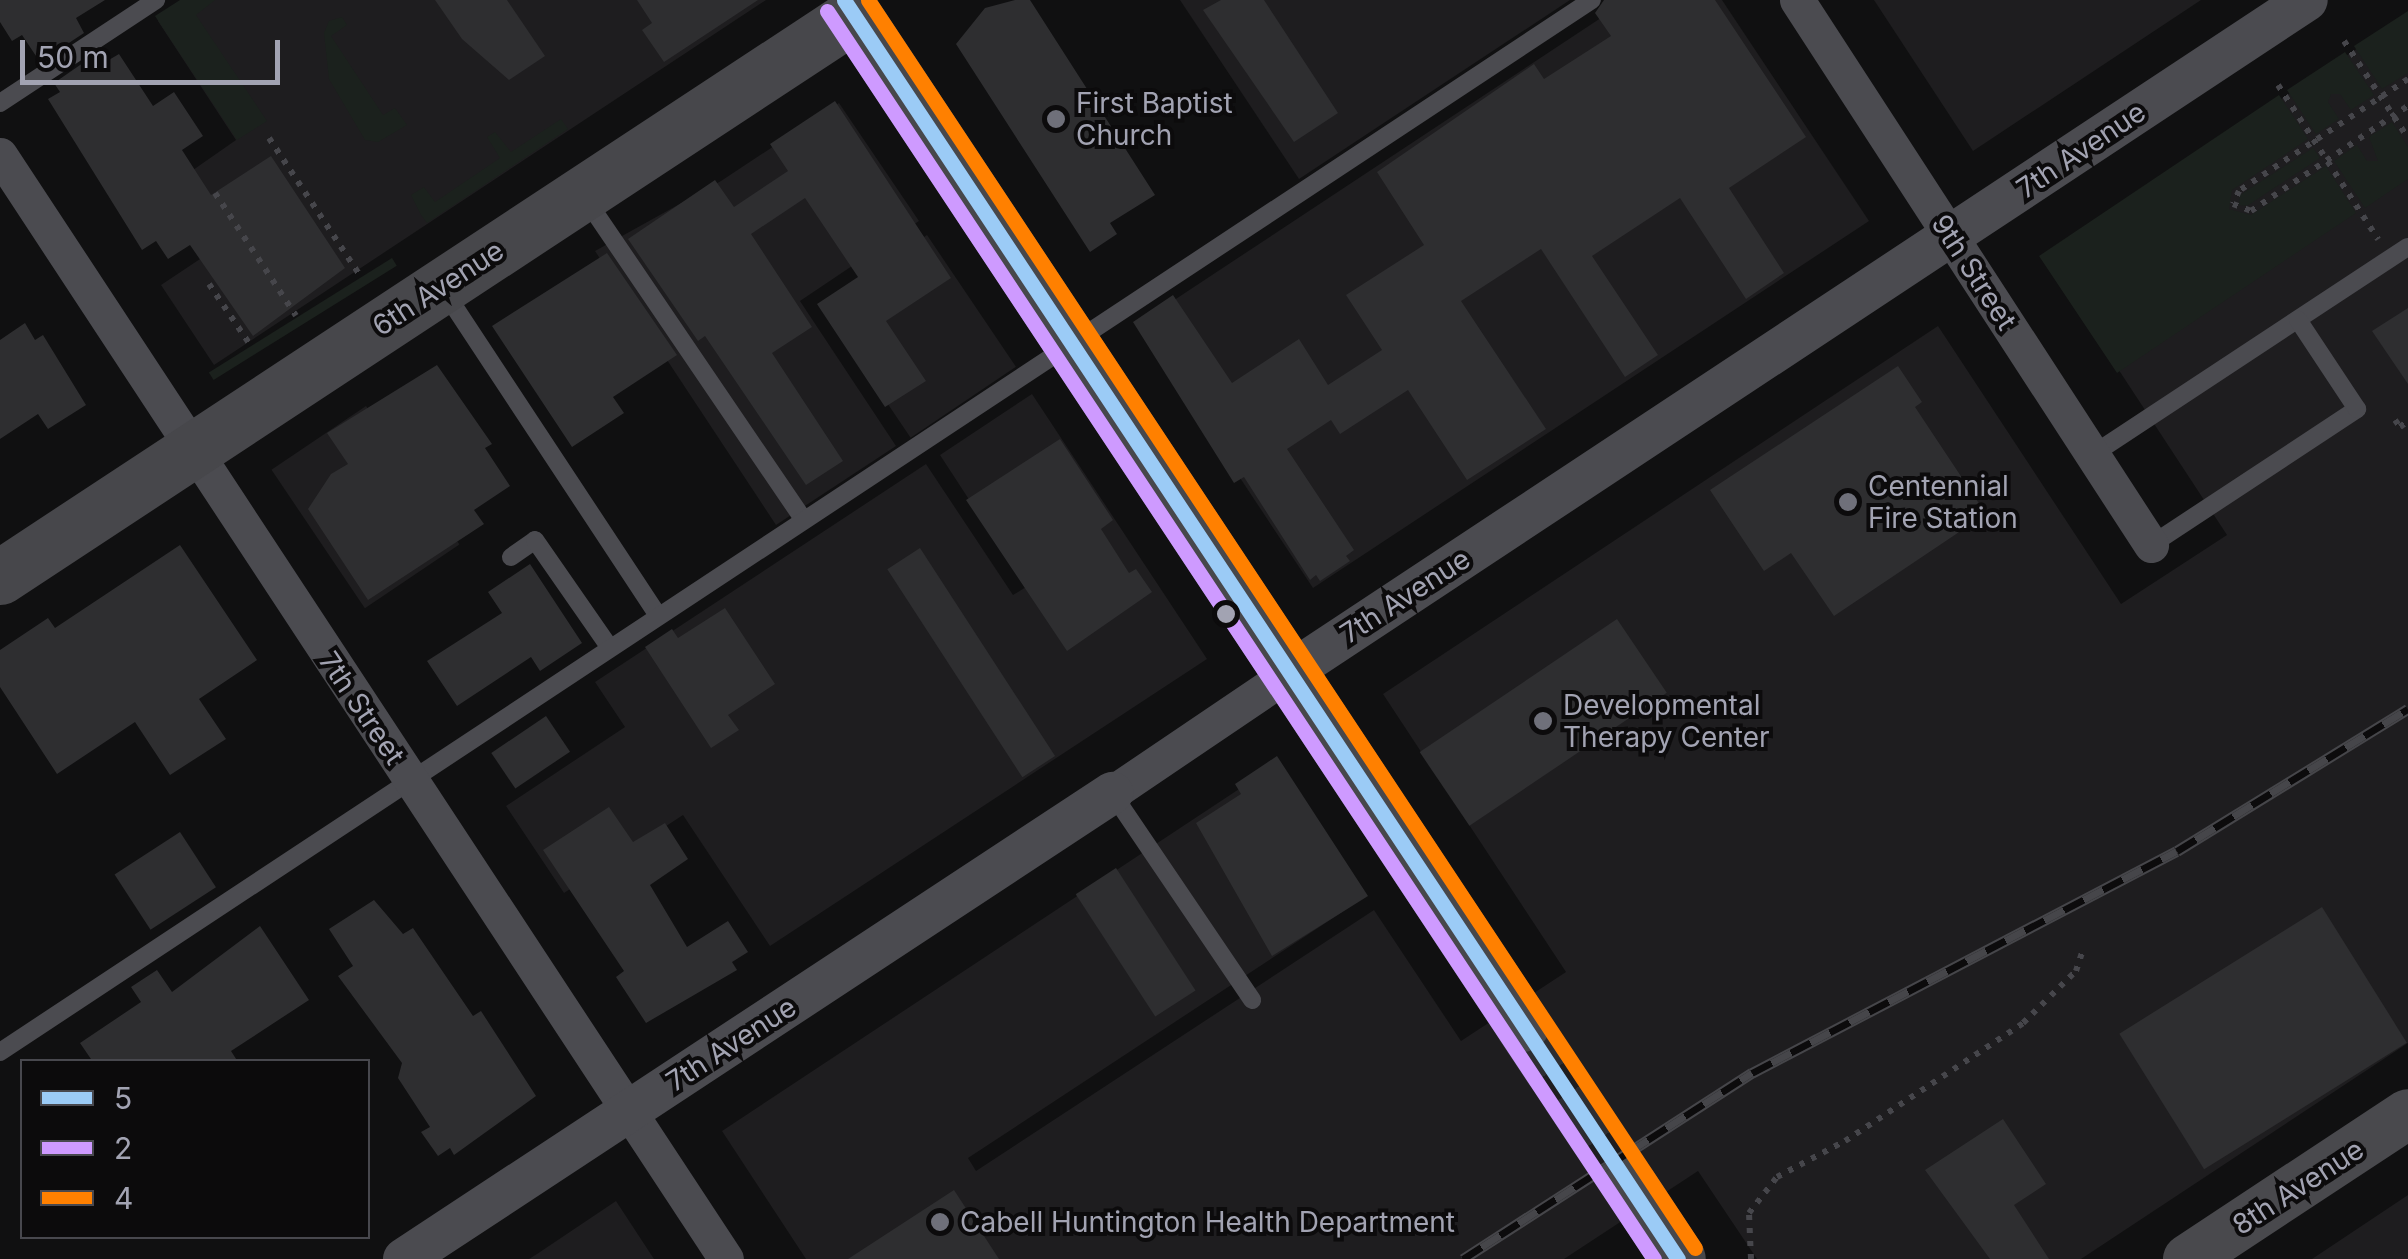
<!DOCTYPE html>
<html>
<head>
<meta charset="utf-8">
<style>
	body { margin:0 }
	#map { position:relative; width:2408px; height:1259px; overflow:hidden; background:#101011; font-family:Inter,sans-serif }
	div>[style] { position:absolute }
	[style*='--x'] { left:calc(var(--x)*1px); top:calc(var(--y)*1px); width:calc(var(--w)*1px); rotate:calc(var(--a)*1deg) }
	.built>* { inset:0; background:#1e1d1f; transform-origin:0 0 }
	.green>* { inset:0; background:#1b211d; transform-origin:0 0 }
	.building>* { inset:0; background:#2e2e30; transform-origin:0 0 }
	.primary-tunnel>* { height:55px; margin-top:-27.5px; transform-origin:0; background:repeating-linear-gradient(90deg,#2d2d31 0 55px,transparent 0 83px) }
	.path>* { height:6px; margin-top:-3px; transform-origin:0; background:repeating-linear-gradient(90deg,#46464b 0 5px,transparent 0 13px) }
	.service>* { height:18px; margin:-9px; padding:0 9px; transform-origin:9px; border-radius:9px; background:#4b4b50 }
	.minor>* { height:35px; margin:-17.5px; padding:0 17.5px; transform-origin:17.5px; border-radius:17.5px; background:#4b4b50 }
	.tertiary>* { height:42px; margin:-21px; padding:0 21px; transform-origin:21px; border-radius:21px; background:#4b4b50 }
	.secondary>* { height:50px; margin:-25px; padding:0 25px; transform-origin:25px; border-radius:25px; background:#49494d }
	.primary>* { height:55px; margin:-27.5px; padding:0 27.5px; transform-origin:27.5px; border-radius:27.5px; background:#47474b }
	.rail>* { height:11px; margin-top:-5.5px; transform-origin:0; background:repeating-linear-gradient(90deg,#0c0b0c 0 22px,#46464a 0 44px); box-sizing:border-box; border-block:2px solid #46464a }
	.bus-1>* { height:15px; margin:-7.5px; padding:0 7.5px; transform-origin:7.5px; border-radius:7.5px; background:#9bcbf6 }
	.bus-2>* { height:15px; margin:-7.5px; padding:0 7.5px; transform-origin:7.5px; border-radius:7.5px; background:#ce9aff }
	.bus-3>* { height:15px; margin:-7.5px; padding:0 7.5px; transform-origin:7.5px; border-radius:7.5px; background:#ff8000 }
	.dots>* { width:28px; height:28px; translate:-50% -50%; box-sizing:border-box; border:5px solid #0c0b0c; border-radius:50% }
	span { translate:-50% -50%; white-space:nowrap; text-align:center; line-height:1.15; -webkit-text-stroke:8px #0c0b0c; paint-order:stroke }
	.poi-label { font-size:28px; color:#a2a3b2 }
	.left { translate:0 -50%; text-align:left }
	.street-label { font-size:28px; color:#a2a3b2 }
	.legend { position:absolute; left:20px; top:1059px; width:350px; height:180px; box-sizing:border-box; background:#0c0b0c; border:2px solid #48484e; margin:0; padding:12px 18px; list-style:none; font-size:30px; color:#a2a3b2 }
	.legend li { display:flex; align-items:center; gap:20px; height:50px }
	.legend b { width:50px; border:2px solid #48484e }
	.scale { position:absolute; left:20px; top:40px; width:260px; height:45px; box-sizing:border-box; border:5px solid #a2a3b2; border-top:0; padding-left:12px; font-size:30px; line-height:35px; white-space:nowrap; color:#a2a3b2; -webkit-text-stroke:8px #0c0b0c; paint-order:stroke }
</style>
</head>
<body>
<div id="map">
	<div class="built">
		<div style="clip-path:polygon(190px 0,766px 0,214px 365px,161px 285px,236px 235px,193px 170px,236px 140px,158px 21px)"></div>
		<div style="clip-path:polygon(1180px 0,1570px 0,1299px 179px)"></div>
		<div style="clip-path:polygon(1628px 0,1722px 0,1869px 221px,1313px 588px,1138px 324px)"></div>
		<div style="clip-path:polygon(1874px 0,2201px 0,1973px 151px)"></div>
		<div style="clip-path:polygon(2408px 15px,2408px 1043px,2081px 1259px,1757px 1259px,1698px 1171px,1564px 1259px,806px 1259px,722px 1131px,1277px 764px,1365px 897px,968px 1158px,976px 1171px,1374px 910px,1461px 1041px,1566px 972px,1383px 694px,1938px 326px,2121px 604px,2227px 535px,2044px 256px)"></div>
		<div style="clip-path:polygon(839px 103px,919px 221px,800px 301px,896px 446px,776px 525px,595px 251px,721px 181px)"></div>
		<div style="left:927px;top:235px;width:159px;height:127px;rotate:56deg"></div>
		<div style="clip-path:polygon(1032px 394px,1207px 659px,770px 946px,683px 815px,564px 893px,506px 806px,625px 727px,595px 682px,926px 464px,1013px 595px,1026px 587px,940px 455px)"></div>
		<div style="left:366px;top:406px;width:167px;height:114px;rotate:56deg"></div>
		<div style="clip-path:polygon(2408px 1195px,2408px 1259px,2312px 1259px)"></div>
		<div style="clip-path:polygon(616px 1201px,654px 1259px,529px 1259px,537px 1254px)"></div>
	</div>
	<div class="green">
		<div style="clip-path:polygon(180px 0,215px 0,196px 15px,267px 121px,237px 140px,155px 16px)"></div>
		<div style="clip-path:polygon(2408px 11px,2408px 73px,2382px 89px,2354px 46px)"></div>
		<div style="clip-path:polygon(342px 17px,347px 25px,331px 36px,383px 115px,395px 108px,407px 125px,378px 142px,365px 140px,329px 79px,324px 33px,329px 21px)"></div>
		<div style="clip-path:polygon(2345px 52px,2374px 95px,2351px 110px,2340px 94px,2331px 94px,2328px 102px,2339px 119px,2316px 134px,2287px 90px)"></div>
		<div style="clip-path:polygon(2279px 95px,2308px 139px,2232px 190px,2229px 209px,2251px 215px,2326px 166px,2356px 213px,2117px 373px,2039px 256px)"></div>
		<div style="clip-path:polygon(561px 119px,568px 129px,427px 223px,421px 215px,411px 195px,424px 187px,435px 202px,500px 158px,487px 137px,495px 132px,511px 152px)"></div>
		<div style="clip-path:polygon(2392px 122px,2408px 147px,2408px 179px,2365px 208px,2334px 161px,2357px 145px,2367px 161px,2378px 161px,2369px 137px)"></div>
		<div style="clip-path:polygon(2313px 148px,2320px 158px,2247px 206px,2239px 205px,2240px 195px)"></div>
		<div style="left:392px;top:258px;width:9px;height:216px;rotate:58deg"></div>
	</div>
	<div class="building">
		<div style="clip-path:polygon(0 0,105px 0,76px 18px,84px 33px,40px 62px,22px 35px,12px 41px,0 22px)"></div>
		<div style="clip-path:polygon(435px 0,507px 0,545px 56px,509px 80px,462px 39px)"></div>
		<div style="clip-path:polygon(637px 0,758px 0,664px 62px,642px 30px,652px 23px)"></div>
		<div style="clip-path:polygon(1015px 0,1030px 0,1155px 195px,1110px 223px,1117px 234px,1090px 252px,956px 44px,985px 8px)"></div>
		<div style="clip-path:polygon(1221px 0,1264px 0,1338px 113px,1294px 142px,1203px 10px)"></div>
		<div style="clip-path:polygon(1604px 0,1715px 0,1806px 137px,1729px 188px,1784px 273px,1746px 299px,1680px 198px,1592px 256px,1658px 355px,1625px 377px,1541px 249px,1461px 301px,1546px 429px,1467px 480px,1408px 390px,1340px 434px,1331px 420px,1287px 449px,1354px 550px,1346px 556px,1350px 561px,1320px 581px,1316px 575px,1310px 580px,1244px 477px,1234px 483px,1133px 322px,1173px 295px,1232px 383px,1299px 339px,1328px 385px,1382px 350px,1346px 295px,1424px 245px,1377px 172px,1534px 64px,1544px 79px,1611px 36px,1595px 13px)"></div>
		<div style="clip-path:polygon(96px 54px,102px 64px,119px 54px,153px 106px,174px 92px,203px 136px,182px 150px,211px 195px,271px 156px,345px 268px,253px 336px,190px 245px,168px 259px,156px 241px,142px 250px,48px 99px,60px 92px,54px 83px)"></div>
		<div style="clip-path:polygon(835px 101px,951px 278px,886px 321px,926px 381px,885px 407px,817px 304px,858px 277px,805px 198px,751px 234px,812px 327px,772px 353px,843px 461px,806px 485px,705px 336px,698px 341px,628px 239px,715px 180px,734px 207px,788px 171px,770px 144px)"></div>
		<div style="clip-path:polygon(607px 253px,677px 355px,613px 397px,624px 413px,572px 447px,492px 326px)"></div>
		<div style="clip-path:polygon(2408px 308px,2408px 384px,2372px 331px)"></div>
		<div style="clip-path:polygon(25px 323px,35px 340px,43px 335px,86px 405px,48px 429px,38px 414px,0 439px,0 340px)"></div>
		<div style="clip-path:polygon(437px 365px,492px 444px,485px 448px,510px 486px,474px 510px,484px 524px,368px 600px,308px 509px,331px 474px,348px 464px,327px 433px)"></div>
		<div style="clip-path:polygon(1898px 366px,1922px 402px,1915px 407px,1986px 514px,1834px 616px,1791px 553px,1764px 571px,1710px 490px)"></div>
		<div style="clip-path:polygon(1060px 439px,1113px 520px,1101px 529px,1129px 573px,1136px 569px,1152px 592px,1067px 651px,966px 500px)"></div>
		<div style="clip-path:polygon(180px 545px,257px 660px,199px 699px,226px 739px,170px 775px,135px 722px,57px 774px,0 687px,0 650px,48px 618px,55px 628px)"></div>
		<div style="left:920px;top:548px;width:248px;height:39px;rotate:57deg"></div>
		<div style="clip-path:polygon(530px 564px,582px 643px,540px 671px,531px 657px,457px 706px,427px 661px,502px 613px,488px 592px)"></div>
		<div style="clip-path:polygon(725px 608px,775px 684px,728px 715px,739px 730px,711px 748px,645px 647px,672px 629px,678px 638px)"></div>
		<div style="left:1617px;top:619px;width:89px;height:238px;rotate:56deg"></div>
		<div style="left:546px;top:716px;width:43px;height:66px;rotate:56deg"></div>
		<div style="clip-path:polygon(1277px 756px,1368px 896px,1272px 956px,1196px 823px,1241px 794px,1235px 784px)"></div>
		<div style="clip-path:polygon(609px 807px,633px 842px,665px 823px,688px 859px,650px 885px,687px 947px,728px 921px,748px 952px,732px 962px,737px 970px,646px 1023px,616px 977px,624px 971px,543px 850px)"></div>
		<div style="left:180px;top:832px;width:66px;height:78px;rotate:57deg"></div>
		<div style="left:1116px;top:868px;width:146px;height:48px;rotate:57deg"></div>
		<div style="clip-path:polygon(374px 900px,403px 934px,413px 928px,473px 1016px,481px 1011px,536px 1096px,454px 1155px,450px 1148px,438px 1156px,421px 1132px,430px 1127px,398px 1078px,402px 1063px,338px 976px,353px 966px,329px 929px)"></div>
		<div style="left:2322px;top:907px;width:160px;height:239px;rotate:58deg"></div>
		<div style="clip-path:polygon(260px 926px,309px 1000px,231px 1051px,238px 1062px,93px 1062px,80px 1043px,141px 1002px,131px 987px,157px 970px,172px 992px)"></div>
		<div style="clip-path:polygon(2003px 1119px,2046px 1184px,2014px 1205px,2049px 1259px,1990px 1259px,1925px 1170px)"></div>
		<div style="clip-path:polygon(954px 1190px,999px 1259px,848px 1259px)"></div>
	</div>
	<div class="primary-tunnel">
		<div style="--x:1522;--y:1024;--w:195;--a:56.3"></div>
	</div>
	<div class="path">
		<div style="--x:2344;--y:41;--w:116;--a:56.6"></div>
		<div style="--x:2408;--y:79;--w:203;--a:146.5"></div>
		<div style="--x:2239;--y:191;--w:14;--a:115"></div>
		<div style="--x:2233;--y:204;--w:19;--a:21"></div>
		<div style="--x:2251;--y:211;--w:189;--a:-33.8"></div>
		<div style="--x:2278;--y:85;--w:184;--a:57"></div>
		<div style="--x:269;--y:138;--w:163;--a:56.5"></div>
		<div style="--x:215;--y:193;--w:147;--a:56.6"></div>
		<div style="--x:209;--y:284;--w:75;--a:55.9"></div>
		<div style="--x:2395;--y:420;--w:9;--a:54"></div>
		<div style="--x:2400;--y:427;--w:10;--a:-37"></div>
		<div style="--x:1751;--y:1259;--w:46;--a:-92.5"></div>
		<div style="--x:1749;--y:1213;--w:46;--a:-52.1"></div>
		<div style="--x:1777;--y:1177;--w:77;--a:-27.9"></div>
		<div style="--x:1845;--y:1141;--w:214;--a:-33.5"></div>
		<div style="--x:2023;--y:1023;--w:74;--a:-44.5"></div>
		<div style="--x:2076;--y:971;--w:22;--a:-72"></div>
	</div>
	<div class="service">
		<div style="--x:0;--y:103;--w:187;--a:-33.4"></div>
		<div style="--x:585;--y:198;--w:389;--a:55.8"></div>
		<div style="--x:444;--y:291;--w:389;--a:56.6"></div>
		<div style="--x:2092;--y:455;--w:378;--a:-33.4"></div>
		<div style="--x:2151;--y:545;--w:247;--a:-33.4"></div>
		<div style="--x:2357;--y:409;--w:107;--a:-123.5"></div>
		<div style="--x:511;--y:557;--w:29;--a:-35"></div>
		<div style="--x:535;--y:540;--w:131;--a:55.2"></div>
		<div style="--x:1112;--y:793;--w:250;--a:55.9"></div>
		<div style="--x:0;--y:1052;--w:1908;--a:-33.46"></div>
	</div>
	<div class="minor">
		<div style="--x:1797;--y:0;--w:650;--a:56.99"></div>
		<div style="--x:0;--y:155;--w:1321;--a:56.67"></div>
		<div style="--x:1112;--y:793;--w:214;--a:-34.1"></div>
	</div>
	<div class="tertiary">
		<div style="--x:1289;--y:673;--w:1220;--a:-33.47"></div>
		<div style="--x:404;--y:1259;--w:848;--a:-33.35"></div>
	</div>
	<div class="secondary">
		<div style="--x:2188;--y:1259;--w:263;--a:-33.4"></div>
	</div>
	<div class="primary">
		<div style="--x:0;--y:577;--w:1022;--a:-33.35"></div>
		<div style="--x:854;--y:15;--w:1210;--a:56.49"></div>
		<div style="--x:1630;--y:1186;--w:87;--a:56.7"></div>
	</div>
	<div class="rail">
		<div style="--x:1463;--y:1259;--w:344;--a:-32.8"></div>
		<div style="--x:1752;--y:1073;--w:479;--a:-27.6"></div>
		<div style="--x:2177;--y:851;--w:271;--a:-31.6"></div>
	</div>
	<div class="bus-1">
		<div style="--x:844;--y:0;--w:1510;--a:56.48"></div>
	</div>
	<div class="bus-2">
		<div style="--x:827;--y:11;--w:1497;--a:56.47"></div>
	</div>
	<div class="bus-3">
		<div style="--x:868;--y:0;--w:1497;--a:56.47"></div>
	</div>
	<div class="dots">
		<div style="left:1056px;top:119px;background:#6f707a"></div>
		<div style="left:1848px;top:502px;background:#6f707a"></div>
		<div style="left:1226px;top:614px;background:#a2a3b2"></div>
		<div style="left:1543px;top:721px;background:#6f707a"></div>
		<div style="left:940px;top:1222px;background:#6f707a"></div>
	</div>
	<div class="poi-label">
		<span class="left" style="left:1076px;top:119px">First Baptist<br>Church</span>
		<span class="left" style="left:1868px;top:502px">Centennial<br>Fire Station</span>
		<span class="left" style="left:1563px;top:721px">Developmental<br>Therapy Center</span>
		<span class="left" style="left:960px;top:1222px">Cabell Huntington Health Department</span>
	</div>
	<div class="street-label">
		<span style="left:2081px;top:150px;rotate:-34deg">7th Avenue</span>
		<span style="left:1974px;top:272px;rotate:57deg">9th Street</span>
		<span style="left:438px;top:288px;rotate:-33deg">6th Avenue</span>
		<span style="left:1405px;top:596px;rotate:-33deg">7th Avenue</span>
		<span style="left:362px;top:708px;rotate:56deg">7th Street</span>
		<span style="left:731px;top:1044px;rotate:-33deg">7th Avenue</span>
		<span style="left:2298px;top:1187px;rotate:-33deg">8th Avenue</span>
	</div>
	<ul class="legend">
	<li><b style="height:12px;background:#9bcbf6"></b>5</li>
	<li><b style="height:12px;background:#ce9aff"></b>2</li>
	<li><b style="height:12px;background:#ff8000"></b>4</li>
	</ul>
	<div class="scale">50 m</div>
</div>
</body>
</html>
